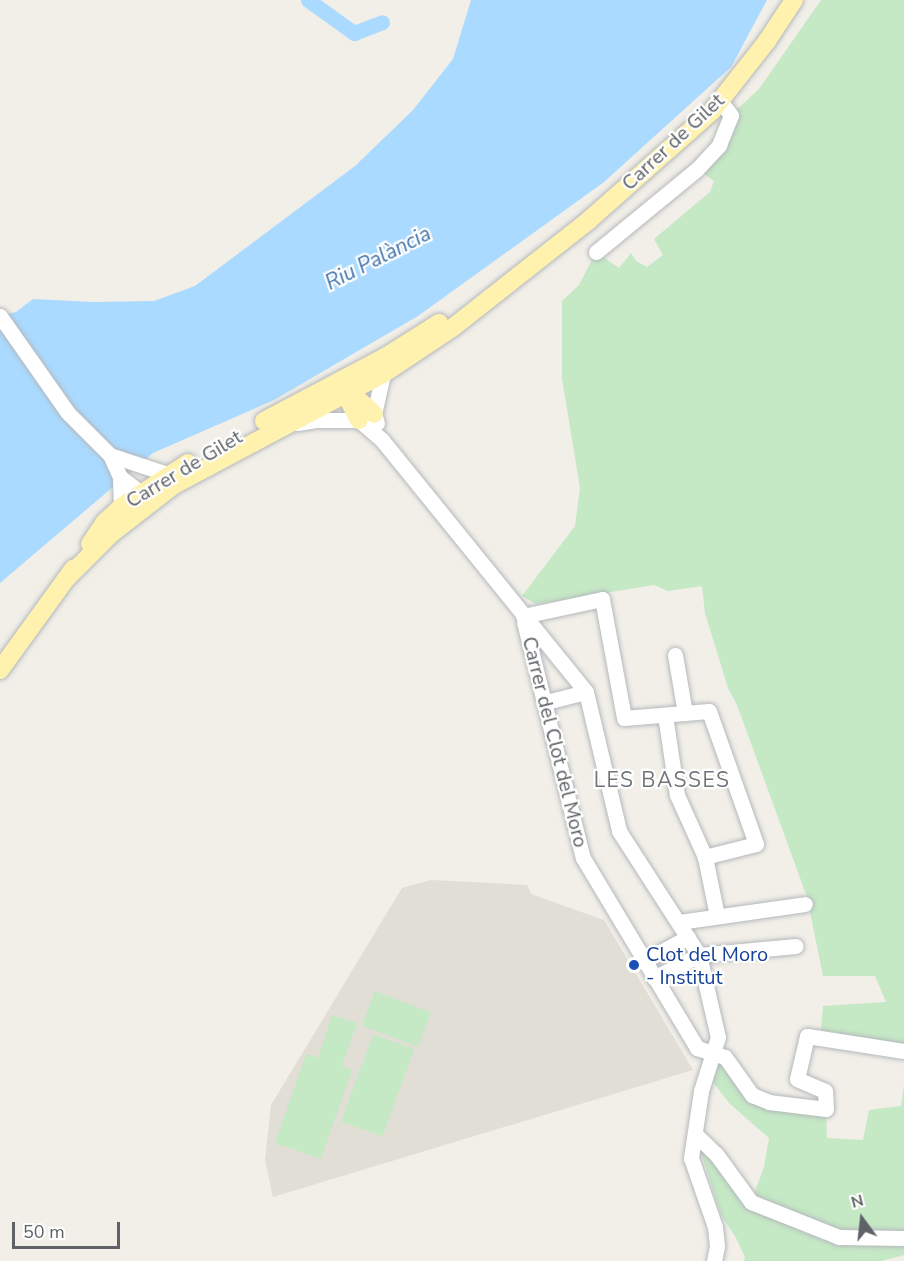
<!DOCTYPE html>
<html>
<head>
<meta charset="utf-8">
<style>
	body { margin:0 }
	#map { position:relative; width:904px; height:1261px; overflow:hidden; background:#f1efe8; font-family:"Nunito Sans",sans-serif }
	div>[style] { position:absolute }
	[style*='--x'] { left:calc(var(--x)*1px); top:calc(var(--y)*1px); width:calc(var(--w)*1px); rotate:calc(var(--a)*1deg) }
	.education>* { inset:0; background:#e1ded6 }
	.green>* { inset:0; background:#c5e8c5; transform-origin:0 0 }
	.water>* { inset:0; background:#aadaff }
	.canal>* { height:15px; margin:-7.5px; padding:0 7.5px; transform-origin:7.5px; border-radius:7.5px; background:#aadaff }
	.roads { filter:drop-shadow(0 0 2px #b5b8bc) drop-shadow(0 0 2px #b5b8bc) }
	.minor>* { height:15px; margin:-7.5px; padding:0 7.5px; transform-origin:7.5px; border-radius:7.5px; background:#fff }
	.major>* { height:18px; margin:-9px; padding:0 9px; transform-origin:9px; border-radius:9px; background:#fff2af }
	.dots>* { width:16px; height:16px; translate:-50% -50%; box-sizing:border-box; border:3px solid #fff; border-radius:50% }
	span { translate:-50% -50%; white-space:nowrap; text-align:center; line-height:1.15; -webkit-text-stroke:4.5px #fff; paint-order:stroke }
	.street-label { font-size:20px; color:#5f6368 }
	.transit-label { font-size:20px; color:#164399 }
	.left { translate:0 -50%; text-align:left }
	.water-label { font-size:21px; color:#4174aa; font-style:italic }
	.neighbourhood-label { font-size:21px; color:#70757a; letter-spacing:1.5px }
	.north { position:absolute; left:832px; top:1189px; width:60px; height:60px; -webkit-text-stroke:4px #fff; paint-order:stroke; rotate:345deg; font-size:16px; font-weight:700; line-height:24px; text-align:center; color:#5f6368 }
	.north::after { content:''; display:block; margin:auto; width:21px; height:27px; background:#5f6368; clip-path:polygon(50% 0,100% 100%,50% 72%,0 100%) }
	.scale { position:absolute; left:12px; top:1222px; width:108px; height:27px; box-sizing:border-box; border:3px solid #5f6368; border-top:0; padding-left:8px; font-size:18px; line-height:21px; white-space:nowrap; color:#5f6368; -webkit-text-stroke:4px #fff; paint-order:stroke }
</style>
</head>
<body>
<div id="map">
	<div class="education">
		<div style="clip-path:polygon(431px 880px,527px 885px,531px 894px,604px 920px,693px 1070px,273px 1197px,265px 1160px,271px 1105px,402px 888px)"></div>
	</div>
	<div class="green">
		<div style="clip-path:polygon(821px 0,904px 0,904px 1045px,821px 1030px,823px 1006px,886px 1002px,875px 976px,823px 976px,807px 897px,737px 705px,728px 688px,705px 613px,702px 586px,668px 591px,654px 585px,536px 604px,522px 596px,575px 526px,580px 488px,562px 379px,562px 301px,579px 285px,596px 252px,619px 268px,631px 253px,636px 261px,647px 267px,663px 255px,654px 239px,710px 192px,714px 181px,697px 169px,731px 115px,759px 89px)"></div>
		<div style="left:375px;top:991px;width:60px;height:37px;rotate:21deg"></div>
		<div style="clip-path:polygon(332px 1015px,357px 1023px,342px 1066px,352px 1070px,321px 1159px,275px 1143px,306px 1054px,318px 1058px)"></div>
		<div style="left:373px;top:1034px;width:44px;height:93px;rotate:20deg"></div>
		<div style="clip-path:polygon(712px 1055px,752px 1095px,826px 1109px,827px 1138px,863px 1140px,869px 1110px,901px 1106px,904px 1085px,904px 1255px,881px 1261px,744px 1261px,745px 1257px,735px 1236px,721px 1215px,695px 1134px,751px 1202px,764px 1167px,769px 1138px,729px 1103px,707px 1074px)"></div>
	</div>
	<div class="water">
		<div style="clip-path:polygon(471px 0,767px 0,731px 67px,604px 182px,418px 316px,274px 400px,153px 453px,0 583px,0 316px,16px 312px,33px 299px,94px 302px,154px 301px,195px 286px,355px 166px,413px 110px,453px 59px)"></div>
	</div>
	<div class="canal">
		<div style="--x:308;--y:0;--w:57;--a:35.7"></div>
		<div style="--x:354;--y:33;--w:30;--a:-21"></div>
	</div>
	<div class="roads">
		<div class="minor">
			<div style="--x:596;--y:252;--w:131;--a:-39.4"></div>
			<div style="--x:697;--y:169;--w:33;--a:-47"></div>
			<div style="--x:719;--y:145;--w:32;--a:-68"></div>
			<div style="--x:731;--y:115;--w:18;--a:-128"></div>
			<div style="--x:0;--y:316;--w:118;--a:55"></div>
			<div style="--x:68;--y:413;--w:59;--a:45"></div>
			<div style="--x:297;--y:423;--w:19;--a:-9"></div>
			<div style="--x:316;--y:420;--w:43;--a:0"></div>
			<div style="--x:359;--y:420;--w:30;--a:41"></div>
			<div style="--x:382;--y:440;--w:324;--a:51"></div>
			<div style="--x:586;--y:692;--w:143;--a:76.6"></div>
			<div style="--x:619;--y:831;--w:148;--a:57.2"></div>
			<div style="--x:699;--y:955;--w:84;--a:77"></div>
			<div style="--x:718;--y:1037;--w:57;--a:107.5"></div>
			<div style="--x:701;--y:1091;--w:68;--a:98.5"></div>
			<div style="--x:691;--y:1158;--w:73;--a:70.8"></div>
			<div style="--x:715;--y:1227;--w:19;--a:84"></div>
			<div style="--x:717;--y:1246;--w:15;--a:101"></div>
			<div style="--x:377;--y:423;--w:9;--a:-108"></div>
			<div style="--x:374;--y:414;--w:41;--a:-77.3"></div>
			<div style="--x:120;--y:477;--w:25;--a:37"></div>
			<div style="--x:140;--y:492;--w:11;--a:-10"></div>
			<div style="--x:121;--y:507;--w:30;--a:-92"></div>
			<div style="--x:120;--y:477;--w:24;--a:-114"></div>
			<div style="--x:110;--y:455;--w:60;--a:18.4"></div>
			<div style="--x:523;--y:616;--w:81;--a:-12.1"></div>
			<div style="--x:602;--y:599;--w:121;--a:79.5"></div>
			<div style="--x:624;--y:718;--w:85;--a:-4.7"></div>
			<div style="--x:709;--y:711;--w:141;--a:70.5"></div>
			<div style="--x:756;--y:844;--w:53;--a:165.7"></div>
			<div style="--x:524;--y:622;--w:243;--a:76"></div>
			<div style="--x:583;--y:858;--w:222;--a:59"></div>
			<div style="--x:697;--y:1048;--w:29;--a:18"></div>
			<div style="--x:725;--y:1057;--w:47;--a:54.6"></div>
			<div style="--x:752;--y:1095;--w:18;--a:22"></div>
			<div style="--x:769;--y:1102;--w:57;--a:7"></div>
			<div style="--x:826;--y:1109;--w:18;--a:-93"></div>
			<div style="--x:825;--y:1091;--w:30;--a:-157"></div>
			<div style="--x:797;--y:1079;--w:44;--a:-76.9"></div>
			<div style="--x:807;--y:1036;--w:98;--a:8.8"></div>
			<div style="--x:675;--y:655;--w:59;--a:80.2"></div>
			<div style="--x:546;--y:702;--w:41;--a:-14"></div>
			<div style="--x:665;--y:715;--w:81;--a:81.5"></div>
			<div style="--x:677;--y:795;--w:68;--a:65.7"></div>
			<div style="--x:705;--y:857;--w:60;--a:78.5"></div>
			<div style="--x:679;--y:922;--w:127;--a:-8.1"></div>
			<div style="--x:644;--y:961;--w:50;--a:-28.6"></div>
			<div style="--x:654;--y:978;--w:51;--a:-27.1"></div>
			<div style="--x:699;--y:955;--w:97;--a:-5.3"></div>
			<div style="--x:695;--y:1134;--w:29;--a:44"></div>
			<div style="--x:716;--y:1154;--w:59;--a:53.9"></div>
			<div style="--x:751;--y:1202;--w:95;--a:21.7"></div>
			<div style="--x:839;--y:1237;--w:65;--a:0.9"></div>
		</div>
		<div class="major">
			<div style="--x:337;--y:393;--w:16;--a:7"></div>
			<div style="--x:353;--y:395;--w:28;--a:42"></div>
			<div style="--x:346;--y:395;--w:28;--a:63"></div>
			<div style="--x:264;--y:421;--w:137;--a:-27.9"></div>
			<div style="--x:385;--y:357;--w:64;--a:-32.2"></div>
			<div style="--x:90;--y:544;--w:27;--a:-56"></div>
			<div style="--x:105;--y:522;--w:22;--a:-43"></div>
			<div style="--x:121;--y:507;--w:80;--a:-33.3"></div>
			<div style="--x:67;--y:578;--w:62;--a:-45"></div>
			<div style="--x:111;--y:534;--w:80;--a:-37.9"></div>
			<div style="--x:174;--y:485;--w:237;--a:-28"></div>
			<div style="--x:383;--y:374;--w:83;--a:-33.7"></div>
			<div style="--x:452;--y:328;--w:174;--a:-38.2"></div>
			<div style="--x:589;--y:220;--w:164;--a:-41.5"></div>
			<div style="--x:712;--y:111;--w:89;--a:-51.8"></div>
			<div style="--x:767;--y:41;--w:49;--a:-56.6"></div>
			<div style="--x:0;--y:670;--w:125;--a:-54.1"></div>
		</div>
	</div>
	<div class="dots">
		<div style="left:634px;top:965px;background:#1a4fb4"></div>
	</div>
	<div class="street-label">
		<span style="left:673px;top:142px;rotate:-43deg">Carrer de Gilet</span>
		<span style="left:184px;top:469px;rotate:-31deg">Carrer de Gilet</span>
		<span style="left:555px;top:742px;rotate:76deg">Carrer del Clot del Moro</span>
	</div>
	<div class="transit-label">
		<span class="left" style="left:646px;top:966px">Clot del Moro<br>- Institut</span>
	</div>
	<div class="water-label">
		<span style="left:378px;top:258px;rotate:-27deg">Riu Palància</span>
	</div>
	<div class="neighbourhood-label">
		<span style="left:662px;top:780px">LES BASSES</span>
	</div>
	<div class="north">N</div>
	<div class="scale">50 m</div>
</div>
</body>
</html>
